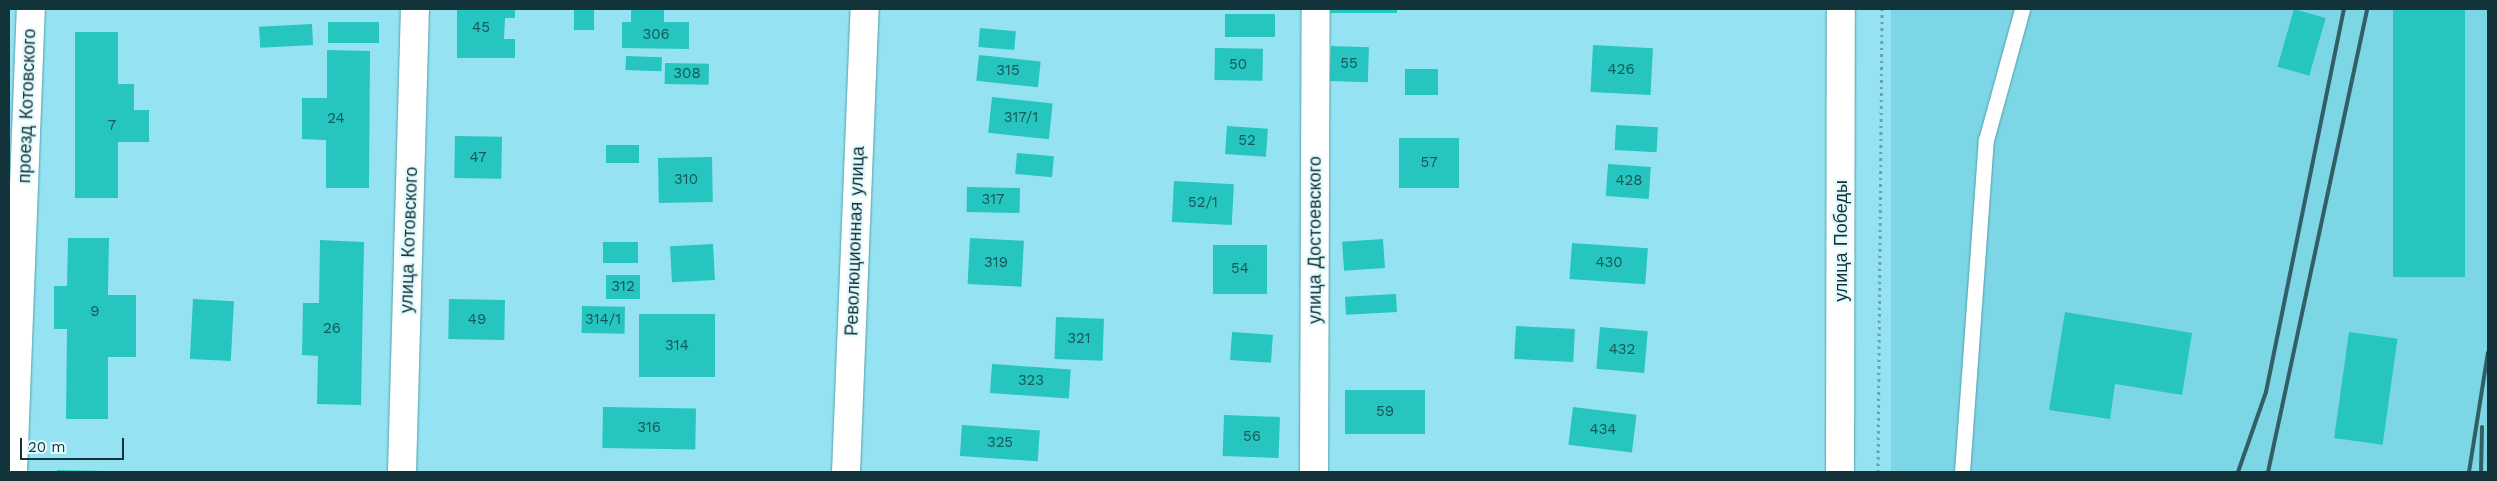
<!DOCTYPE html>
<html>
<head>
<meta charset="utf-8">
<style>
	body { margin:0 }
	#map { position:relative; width:2497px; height:481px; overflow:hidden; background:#95e3f2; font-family:"Work Sans",sans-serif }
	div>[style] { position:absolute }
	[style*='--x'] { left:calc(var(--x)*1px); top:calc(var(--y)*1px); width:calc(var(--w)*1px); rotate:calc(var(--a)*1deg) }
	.built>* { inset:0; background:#7dd6e6; transform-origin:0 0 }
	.building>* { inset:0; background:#27c5bf; transform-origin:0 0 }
	.path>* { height:3px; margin-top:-1.5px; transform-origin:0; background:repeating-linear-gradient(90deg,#65a3af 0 2.5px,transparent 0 6.5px) }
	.roads { filter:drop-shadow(0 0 1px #53a1af) drop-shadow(0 0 1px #53a1af) }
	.lane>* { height:15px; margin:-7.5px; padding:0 7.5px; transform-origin:7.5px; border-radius:7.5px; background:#fff }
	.street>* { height:28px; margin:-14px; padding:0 14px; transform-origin:14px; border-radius:14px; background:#fff }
	.secondary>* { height:28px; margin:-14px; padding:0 14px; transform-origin:14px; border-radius:14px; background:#fff }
	.rail>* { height:4px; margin:-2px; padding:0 2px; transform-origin:2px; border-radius:2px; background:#325e66 }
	span { translate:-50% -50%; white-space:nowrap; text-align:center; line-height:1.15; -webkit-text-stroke:4.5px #e4fafe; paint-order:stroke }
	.number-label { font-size:15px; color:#17585a }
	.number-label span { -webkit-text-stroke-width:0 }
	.street-label { font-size:18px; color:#123339 }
	.frame { position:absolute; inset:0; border:10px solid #123339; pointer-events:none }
	.scale { position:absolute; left:20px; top:438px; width:104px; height:22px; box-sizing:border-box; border:2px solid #123339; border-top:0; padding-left:6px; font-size:15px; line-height:18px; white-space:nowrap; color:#123339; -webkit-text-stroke:4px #e4fafe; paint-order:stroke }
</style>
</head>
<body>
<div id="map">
	<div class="built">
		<div style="left:1891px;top:9px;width:597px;height:463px"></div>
	</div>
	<div class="building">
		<div style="clip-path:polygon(457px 9px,515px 9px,515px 18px,505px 18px,504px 39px,515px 39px,515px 58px,457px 58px)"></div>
		<div style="left:574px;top:9px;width:20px;height:21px"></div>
		<div style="clip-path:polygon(631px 9px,664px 9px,664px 22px,689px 22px,689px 49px,622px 48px,622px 22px,631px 22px)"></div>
		<div style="left:1329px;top:9px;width:68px;height:4px"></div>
		<div style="left:2294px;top:9px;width:33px;height:60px;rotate:16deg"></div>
		<div style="left:2393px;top:9px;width:72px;height:268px"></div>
		<div style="left:1225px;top:14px;width:50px;height:23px"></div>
		<div style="left:379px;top:22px;width:21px;height:51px;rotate:90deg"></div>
		<div style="left:312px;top:24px;width:21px;height:53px;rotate:87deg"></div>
		<div style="left:980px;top:28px;width:36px;height:19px;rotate:5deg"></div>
		<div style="clip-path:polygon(75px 32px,118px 32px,118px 84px,134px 84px,134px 110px,149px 110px,149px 142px,118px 142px,118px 198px,75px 198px)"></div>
		<div style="left:1593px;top:45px;width:60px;height:47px;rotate:3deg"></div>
		<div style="left:1331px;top:46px;width:38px;height:35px;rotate:2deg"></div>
		<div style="left:1215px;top:48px;width:48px;height:32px;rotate:1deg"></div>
		<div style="clip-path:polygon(327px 50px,370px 51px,369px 188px,326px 188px,326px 140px,302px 139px,302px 98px,327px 98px)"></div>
		<div style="left:979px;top:55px;width:62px;height:26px;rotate:6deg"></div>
		<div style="left:626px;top:56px;width:36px;height:14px;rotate:2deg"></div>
		<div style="left:665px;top:63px;width:44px;height:21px;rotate:1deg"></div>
		<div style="left:1405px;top:69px;width:33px;height:26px"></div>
		<div style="left:992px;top:97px;width:61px;height:36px;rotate:6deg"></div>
		<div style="left:1616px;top:125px;width:42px;height:25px;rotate:3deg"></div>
		<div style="left:1227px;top:126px;width:41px;height:28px;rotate:4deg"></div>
		<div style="left:455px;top:136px;width:47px;height:42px;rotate:1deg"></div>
		<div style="left:1399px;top:138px;width:60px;height:50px"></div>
		<div style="left:606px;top:145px;width:33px;height:18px"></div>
		<div style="left:1017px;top:153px;width:37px;height:21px;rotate:5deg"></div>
		<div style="left:712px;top:157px;width:45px;height:54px;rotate:89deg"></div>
		<div style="left:1608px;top:164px;width:43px;height:32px;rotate:4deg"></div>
		<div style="left:1174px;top:181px;width:60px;height:41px;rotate:3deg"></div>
		<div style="left:967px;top:187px;width:53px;height:25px;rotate:1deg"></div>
		<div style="clip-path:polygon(68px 238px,109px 238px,108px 295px,136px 295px,136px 357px,108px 357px,108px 419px,66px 419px,67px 329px,54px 329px,54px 286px,67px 286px)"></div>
		<div style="left:970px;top:238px;width:54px;height:46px;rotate:3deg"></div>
		<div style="left:1383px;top:239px;width:29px;height:41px;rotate:86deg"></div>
		<div style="clip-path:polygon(320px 240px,364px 242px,361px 405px,317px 404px,318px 356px,302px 355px,303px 303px,319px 303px)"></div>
		<div style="left:603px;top:242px;width:35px;height:21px"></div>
		<div style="left:1572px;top:243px;width:76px;height:36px;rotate:4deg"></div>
		<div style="left:713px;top:244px;width:36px;height:43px;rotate:87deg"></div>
		<div style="left:1213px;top:245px;width:54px;height:49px"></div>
		<div style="left:606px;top:275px;width:34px;height:24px"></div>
		<div style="left:1396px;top:294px;width:18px;height:51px;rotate:87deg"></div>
		<div style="left:193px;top:299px;width:41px;height:60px;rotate:3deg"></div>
		<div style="left:449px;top:299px;width:56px;height:40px;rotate:1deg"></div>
		<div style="left:582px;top:306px;width:43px;height:27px;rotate:1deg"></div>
		<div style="clip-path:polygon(2065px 312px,2192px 333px,2182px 395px,2115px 384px,2110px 419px,2049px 410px)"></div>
		<div style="left:639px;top:314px;width:76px;height:63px"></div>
		<div style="left:1056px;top:317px;width:48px;height:42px;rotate:2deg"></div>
		<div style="left:1516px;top:326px;width:59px;height:33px;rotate:3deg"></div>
		<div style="left:1600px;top:327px;width:48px;height:42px;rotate:5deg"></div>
		<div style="left:1232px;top:332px;width:41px;height:28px;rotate:4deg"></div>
		<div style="left:2349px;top:332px;width:49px;height:107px;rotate:8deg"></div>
		<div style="left:992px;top:364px;width:79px;height:29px;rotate:4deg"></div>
		<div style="left:1345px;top:390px;width:80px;height:44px"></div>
		<div style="left:603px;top:407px;width:93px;height:41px;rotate:1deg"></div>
		<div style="left:1573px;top:407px;width:64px;height:38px;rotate:7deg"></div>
		<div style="left:1224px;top:415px;width:56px;height:41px;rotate:2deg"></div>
		<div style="left:962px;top:425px;width:78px;height:31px;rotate:4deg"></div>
		<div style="clip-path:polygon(57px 470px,107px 471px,107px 472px,57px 472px)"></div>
	</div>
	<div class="path">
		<div style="--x:1878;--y:472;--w:463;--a:-89.5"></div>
	</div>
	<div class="roads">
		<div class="lane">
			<div style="--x:1962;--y:472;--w:333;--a:-85.9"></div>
			<div style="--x:1986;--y:140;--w:136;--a:-74.6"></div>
		</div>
		<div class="street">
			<div style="--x:13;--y:472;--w:463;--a:-87.8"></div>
			<div style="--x:402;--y:472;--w:463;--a:-88.4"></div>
			<div style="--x:1314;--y:472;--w:463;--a:-89.8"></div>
		</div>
		<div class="secondary">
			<div style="--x:846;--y:472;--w:463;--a:-87.7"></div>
			<div style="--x:1840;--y:472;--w:463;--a:-89.9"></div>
		</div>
	</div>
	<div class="rail">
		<div style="--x:2238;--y:472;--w:85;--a:-70.7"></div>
		<div style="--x:2266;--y:392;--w:391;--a:-78.5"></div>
		<div style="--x:2268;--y:472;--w:473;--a:-77.9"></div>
		<div style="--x:2469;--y:472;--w:121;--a:-81"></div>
		<div style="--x:2481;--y:472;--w:45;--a:-88.7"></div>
	</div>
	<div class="number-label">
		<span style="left:481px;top:28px">45</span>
		<span style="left:656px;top:35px">306</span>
		<span style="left:1349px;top:64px">55</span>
		<span style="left:1238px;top:65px">50</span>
		<span style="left:1621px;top:70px">426</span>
		<span style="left:1008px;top:71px">315</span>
		<span style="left:687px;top:74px">308</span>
		<span style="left:1021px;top:118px">317/1</span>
		<span style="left:336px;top:119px">24</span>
		<span style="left:112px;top:126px">7</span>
		<span style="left:1247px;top:141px">52</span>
		<span style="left:478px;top:158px">47</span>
		<span style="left:1429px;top:163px">57</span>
		<span style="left:686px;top:180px">310</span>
		<span style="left:1629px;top:181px">428</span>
		<span style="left:993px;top:200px">317</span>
		<span style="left:1203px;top:203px">52/1</span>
		<span style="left:996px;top:263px">319</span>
		<span style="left:1609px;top:263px">430</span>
		<span style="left:1240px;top:269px">54</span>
		<span style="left:623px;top:287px">312</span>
		<span style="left:95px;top:312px">9</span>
		<span style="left:477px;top:320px">49</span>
		<span style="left:603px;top:320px">314/1</span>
		<span style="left:332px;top:329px">26</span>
		<span style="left:1079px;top:339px">321</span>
		<span style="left:677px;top:346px">314</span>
		<span style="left:1622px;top:350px">432</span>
		<span style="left:1031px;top:381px">323</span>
		<span style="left:1385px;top:412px">59</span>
		<span style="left:649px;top:428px">316</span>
		<span style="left:1603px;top:430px">434</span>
		<span style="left:1252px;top:437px">56</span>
		<span style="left:1000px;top:443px">325</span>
	</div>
	<div class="street-label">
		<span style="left:27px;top:106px;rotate:-88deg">проезд Котовского</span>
		<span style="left:409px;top:240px;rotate:-88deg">улица Котовского</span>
		<span style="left:1315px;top:240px;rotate:-90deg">улица Достоевского</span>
		<span style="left:855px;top:241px;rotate:-88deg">Революционная улица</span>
		<span style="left:1841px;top:241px;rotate:-90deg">улица Победы</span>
	</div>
	<div class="frame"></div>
	<div class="scale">20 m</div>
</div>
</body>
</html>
